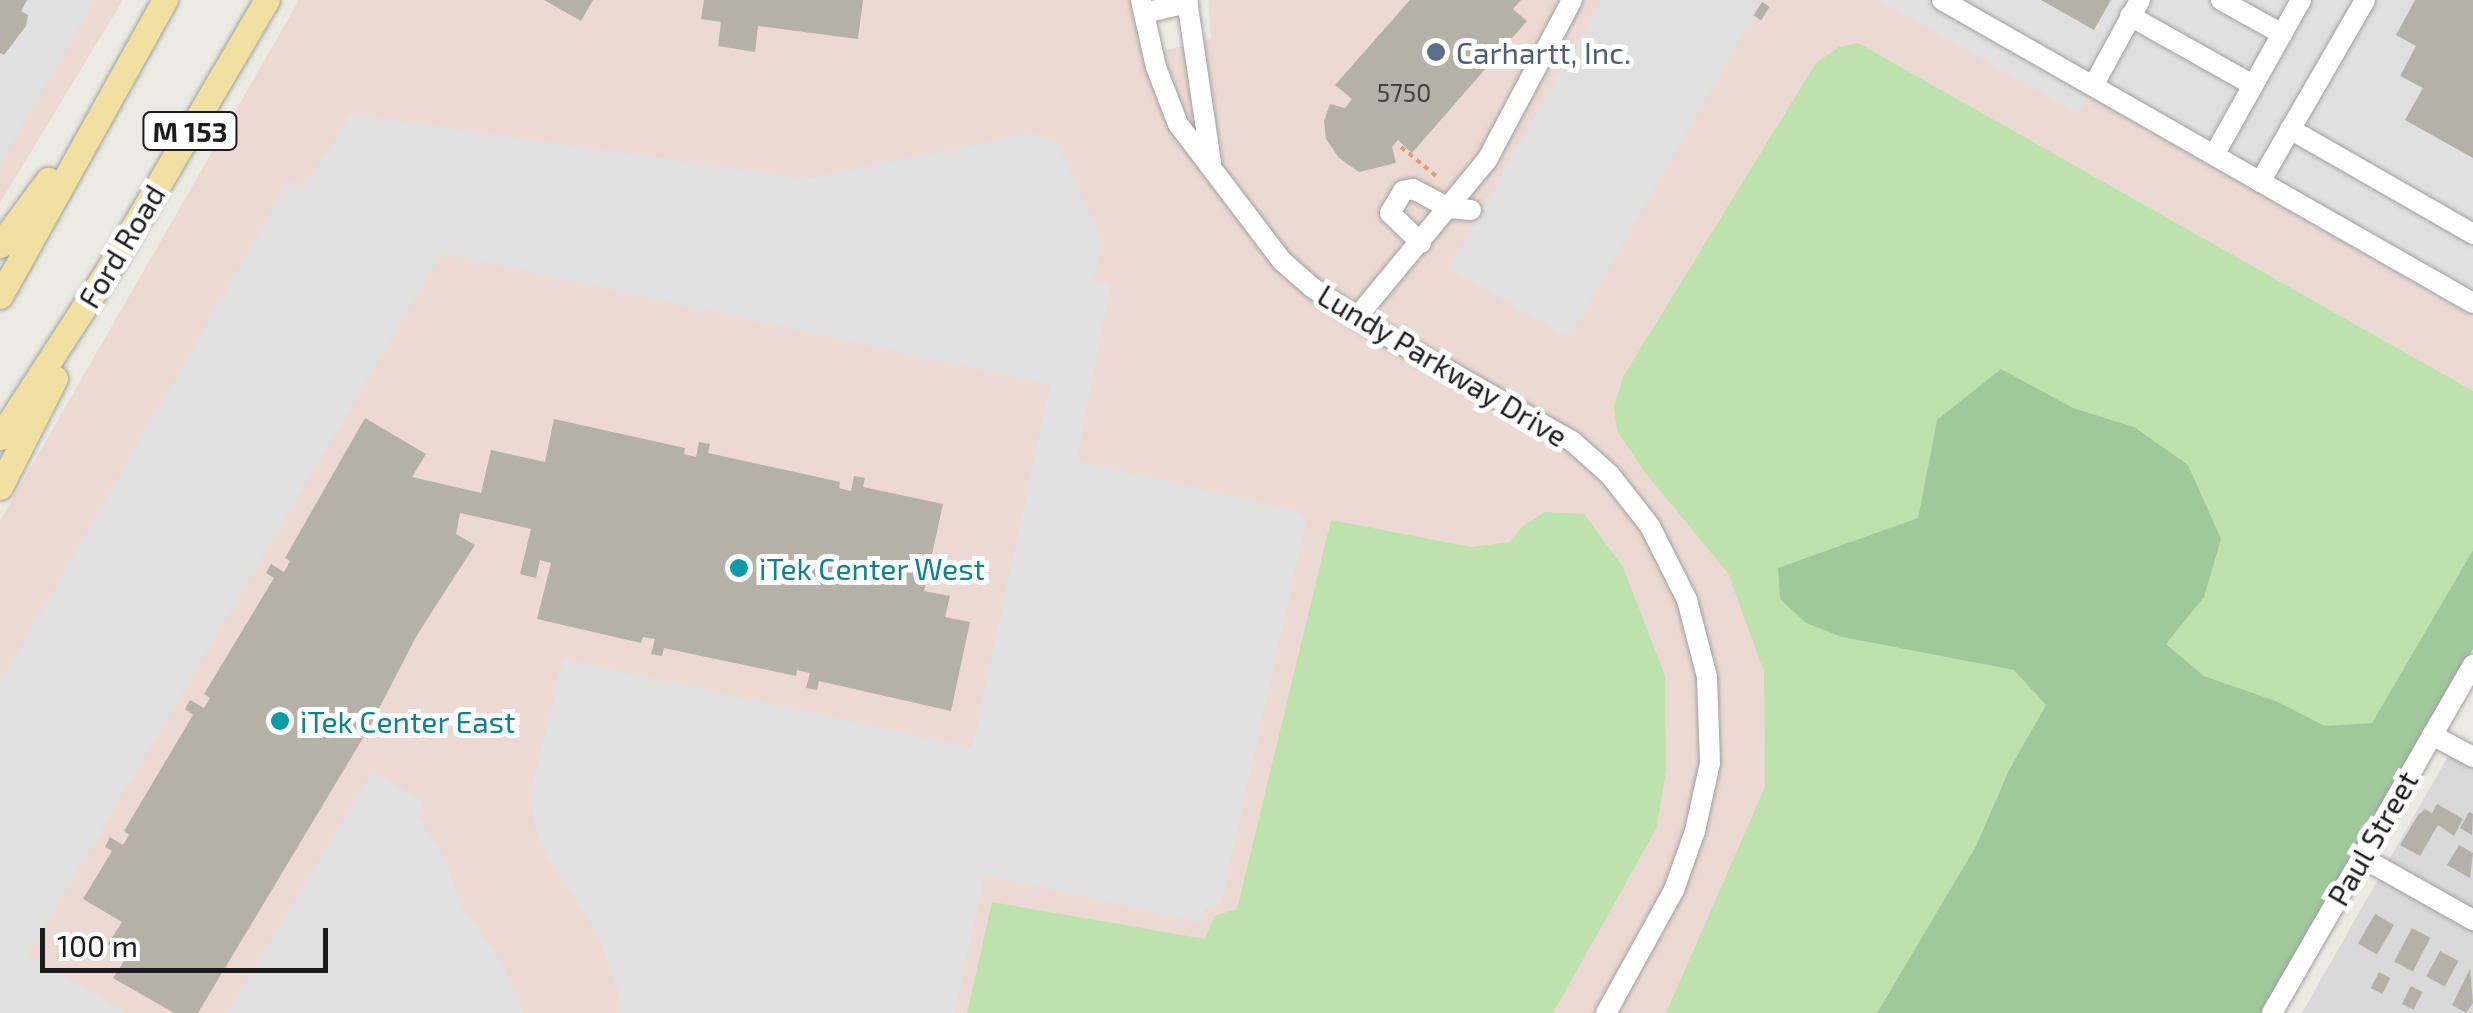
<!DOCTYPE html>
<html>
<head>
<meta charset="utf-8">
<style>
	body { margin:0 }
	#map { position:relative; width:2473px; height:1013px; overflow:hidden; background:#ecebe3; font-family:"Exo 2",sans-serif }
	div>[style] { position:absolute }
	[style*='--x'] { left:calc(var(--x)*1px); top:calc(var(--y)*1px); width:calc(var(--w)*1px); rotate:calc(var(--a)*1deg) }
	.residential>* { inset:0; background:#dad9d9 }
	.commercial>* { inset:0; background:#ecd9d3 }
	.grass>* { inset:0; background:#bde2ad }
	.forest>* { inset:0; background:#a0c89b }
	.parking>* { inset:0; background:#e0e0e0 }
	.building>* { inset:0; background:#b5b1a9; transform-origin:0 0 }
	.path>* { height:4px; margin-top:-2px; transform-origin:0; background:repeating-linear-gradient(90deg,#ec9774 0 5px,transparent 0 10px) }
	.roads { filter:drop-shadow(0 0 2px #a0a0a0) drop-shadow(0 0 2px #a0a0a0) }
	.minor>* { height:20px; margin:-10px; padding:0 10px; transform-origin:10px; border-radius:10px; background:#fff }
	.major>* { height:25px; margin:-12.5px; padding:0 12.5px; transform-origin:12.5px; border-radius:12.5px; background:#f2dfa2 }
	.dots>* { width:28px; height:28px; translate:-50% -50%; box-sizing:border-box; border:5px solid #fff; border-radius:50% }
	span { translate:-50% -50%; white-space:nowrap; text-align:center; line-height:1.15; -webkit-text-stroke:10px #fff; paint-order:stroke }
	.number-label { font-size:25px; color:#42413f }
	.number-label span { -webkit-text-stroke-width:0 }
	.shield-label span { padding:2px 8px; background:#fff; border:2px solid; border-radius:8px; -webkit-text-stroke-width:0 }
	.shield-label { font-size:28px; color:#1c1c1c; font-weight:700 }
	.service-label { font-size:30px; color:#4e5e75 }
	.left { translate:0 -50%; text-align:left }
	.street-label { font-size:30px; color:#1c1c1c }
	.culture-label { font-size:30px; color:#0d838f }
	.scale { position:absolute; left:40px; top:928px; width:288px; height:45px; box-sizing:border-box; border:5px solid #1c1c1c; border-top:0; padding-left:12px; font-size:30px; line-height:35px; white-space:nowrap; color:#1c1c1c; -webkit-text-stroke:8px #fff; paint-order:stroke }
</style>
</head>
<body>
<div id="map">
	<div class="residential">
		<div style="clip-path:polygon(2452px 749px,2473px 761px,2473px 1013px,2302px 1013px)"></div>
	</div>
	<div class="commercial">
		<div style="clip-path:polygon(0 0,123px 0,0 203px)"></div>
		<div style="clip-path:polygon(299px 0,1133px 0,1142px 56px,1211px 39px,1208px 0,2473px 0,2473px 649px,2263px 1013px,0 1013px,0 521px)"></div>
	</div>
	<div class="grass">
		<div style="clip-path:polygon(1858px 43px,2473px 391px,2473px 550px,2372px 723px,2325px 726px,2276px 701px,2204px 676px,2166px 644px,2204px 597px,2134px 427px,2073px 408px,2001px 370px,1937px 420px,1918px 518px,1806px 623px,1842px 637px,2014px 670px,2046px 705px,2009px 770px,1976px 846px,1877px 1013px,1666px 1013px,1765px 787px,1764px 672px,1728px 573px,1646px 474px,1617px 431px,1614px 407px,1623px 377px,1816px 63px,1839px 47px)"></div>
		<div style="clip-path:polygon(1545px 512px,1584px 514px,1623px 567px,1665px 676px,1666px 771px,1656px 829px,1553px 1013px,967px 1013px,992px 902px,1205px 939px,1214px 916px,1237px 909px,1331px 520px,1471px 547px,1510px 542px,1522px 527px)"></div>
	</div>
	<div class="forest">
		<div style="clip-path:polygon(2001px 369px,2073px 408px,2134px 427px,2188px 465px,2221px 539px,2204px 597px,2166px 644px,2204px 676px,2276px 701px,2325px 726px,2372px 723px,2473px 550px,2473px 649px,2264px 1013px,1877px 1013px,1976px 846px,2009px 770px,2046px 705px,2014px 670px,1842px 637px,1806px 623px,1780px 599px,1778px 568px,1918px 518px,1937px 420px)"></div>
	</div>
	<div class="parking">
		<div style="clip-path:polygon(0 0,95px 0,0 165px)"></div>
		<div style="clip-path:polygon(1601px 0,1759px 0,1770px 7px,1763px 21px,1754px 16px,1569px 338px,1449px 268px)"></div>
		<div style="clip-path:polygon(1879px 0,2473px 0,2473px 318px,2091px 98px,2077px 113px)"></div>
		<div style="clip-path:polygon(351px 114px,807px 179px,1032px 133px,1056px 141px,1102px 239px,1094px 280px,1111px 285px,1076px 461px,1294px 510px,1306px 521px,1221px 904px,1205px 908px,1202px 923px,985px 875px,954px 1013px,621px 1013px,616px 984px,598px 935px,542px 848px,535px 829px,531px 791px,563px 659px,972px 748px,1050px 385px,442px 253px,28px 955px,126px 1013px,0 1013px,0 683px,289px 181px,304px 188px)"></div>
		<div style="clip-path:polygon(372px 771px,424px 802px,417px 815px,441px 851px,463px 908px,503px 965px,523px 1013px,227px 1013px)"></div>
	</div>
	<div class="building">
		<div style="clip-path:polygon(0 0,27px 0,21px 11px,28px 15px,26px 26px,4px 55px,0 53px)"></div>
		<div style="clip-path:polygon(544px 0,593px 0,581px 21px)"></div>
		<div style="clip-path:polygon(704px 0,863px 0,858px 39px,758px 26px,755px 52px,718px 46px,721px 22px,701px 19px)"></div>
		<div style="clip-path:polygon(1410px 0,1521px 0,1513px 9px,1527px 21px,1412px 153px,1398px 140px,1392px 147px,1396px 163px,1359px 172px,1339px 158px,1326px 139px,1324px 121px,1330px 104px,1345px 108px,1352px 99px,1335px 85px)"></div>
		<div style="clip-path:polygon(2041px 0,2111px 0,2094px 30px)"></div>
		<div style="clip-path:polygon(2415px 0,2473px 0,2473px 158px,2405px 120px,2423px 88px,2400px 76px,2416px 46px,2396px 35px)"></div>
		<div style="left:1762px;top:2px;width:9px;height:16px;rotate:32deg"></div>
		<div style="clip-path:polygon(365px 418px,426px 454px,412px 477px,481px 493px,491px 450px,545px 462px,554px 419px,685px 448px,684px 454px,696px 457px,699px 442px,710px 444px,708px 453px,840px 482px,839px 488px,851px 491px,854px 476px,865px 478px,863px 487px,943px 504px,924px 591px,950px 596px,945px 617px,970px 622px,951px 711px,819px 681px,817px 690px,806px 688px,810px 673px,797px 670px,796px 676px,664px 648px,662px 656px,651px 654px,655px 639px,643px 637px,641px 643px,537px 619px,551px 563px,540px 560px,536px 578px,520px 574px,531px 529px,460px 513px,456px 534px,475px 545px,417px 635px,369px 728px,198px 1013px,174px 1013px,113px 978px,128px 955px,108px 944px,122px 922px,83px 899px,112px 851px,105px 847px,110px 837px,123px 845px,129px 835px,124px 831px,193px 715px,185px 709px,190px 700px,204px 708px,210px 698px,204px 694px,274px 578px,266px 573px,271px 564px,284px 572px,290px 561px,285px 558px)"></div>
		<div style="clip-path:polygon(2437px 804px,2463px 819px,2454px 836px,2438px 825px,2420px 856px,2400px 845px,2418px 815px,2425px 809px,2432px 813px)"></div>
		<div style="clip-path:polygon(2469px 812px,2473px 814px,2472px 835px,2460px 828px)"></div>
		<div style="clip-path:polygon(2459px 845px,2473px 853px,2470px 878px,2447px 865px)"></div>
		<div style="left:2375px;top:914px;width:22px;height:34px;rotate:30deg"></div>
		<div style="left:2412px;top:928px;width:21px;height:38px;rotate:28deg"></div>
		<div style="left:2440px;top:951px;width:21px;height:29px;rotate:28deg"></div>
		<div style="clip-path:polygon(2470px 969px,2473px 1003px,2466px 1013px,2452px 1005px)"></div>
		<div style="left:2379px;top:972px;width:13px;height:18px;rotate:27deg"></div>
		<div style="left:2411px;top:986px;width:13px;height:20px;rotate:27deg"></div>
	</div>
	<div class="path">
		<div style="--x:1401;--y:147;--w:50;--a:39.4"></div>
	</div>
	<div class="roads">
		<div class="minor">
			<div style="--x:1141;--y:0;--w:69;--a:77.4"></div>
			<div style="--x:1156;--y:67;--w:61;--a:68.9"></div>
			<div style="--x:1178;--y:124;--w:172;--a:52.8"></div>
			<div style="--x:1282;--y:261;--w:41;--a:41.1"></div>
			<div style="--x:1313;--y:288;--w:69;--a:33.7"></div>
			<div style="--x:1370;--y:326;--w:232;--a:29.7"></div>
			<div style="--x:1572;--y:441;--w:51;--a:41.8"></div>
			<div style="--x:1610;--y:475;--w:65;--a:51.9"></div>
			<div style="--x:1650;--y:526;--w:83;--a:63.4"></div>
			<div style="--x:1687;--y:600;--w:80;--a:75.4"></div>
			<div style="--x:1707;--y:677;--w:86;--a:88"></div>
			<div style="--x:1710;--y:763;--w:70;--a:102.4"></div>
			<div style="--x:1695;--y:831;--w:63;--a:109.6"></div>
			<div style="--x:1674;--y:890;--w:141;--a:118.9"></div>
			<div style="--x:1187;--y:0;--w:165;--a:81.6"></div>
			<div style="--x:1942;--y:0;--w:611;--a:29.71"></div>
			<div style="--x:2221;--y:0;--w:70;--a:29.1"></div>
			<div style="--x:1144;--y:13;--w:45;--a:-12.8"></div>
			<div style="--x:2130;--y:16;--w:141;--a:29.3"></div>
			<div style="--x:2093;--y:86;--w:98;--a:-61.3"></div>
			<div style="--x:2290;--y:129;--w:211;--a:29.8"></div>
			<div style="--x:2214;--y:155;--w:178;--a:-60.7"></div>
			<div style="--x:2260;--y:182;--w:210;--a:-60"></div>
			<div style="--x:1421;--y:243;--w:43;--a:-135.9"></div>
			<div style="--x:1390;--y:213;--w:26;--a:-59"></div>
			<div style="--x:1403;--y:191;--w:10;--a:-11"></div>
			<div style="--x:1413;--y:189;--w:41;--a:27.8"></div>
			<div style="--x:1449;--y:208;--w:22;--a:5"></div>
			<div style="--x:1357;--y:317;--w:204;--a:-50.4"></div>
			<div style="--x:1487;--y:160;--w:181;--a:-62"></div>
			<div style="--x:2432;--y:735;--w:47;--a:28.2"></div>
			<div style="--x:2361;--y:857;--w:129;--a:29.4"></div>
			<div style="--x:2272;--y:1013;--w:402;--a:-60"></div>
		</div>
		<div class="major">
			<div style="--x:0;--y:245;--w:81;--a:-53.6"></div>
			<div style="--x:0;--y:296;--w:339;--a:-60.9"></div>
			<div style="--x:0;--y:437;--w:208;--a:-57.1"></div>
			<div style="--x:113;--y:262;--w:304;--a:-59.6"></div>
			<div style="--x:0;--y:487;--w:122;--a:-63.2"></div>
		</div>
	</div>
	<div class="dots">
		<div style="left:1436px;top:52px;background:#5c6f8a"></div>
		<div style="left:739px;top:568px;background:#0f9aa8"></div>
		<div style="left:280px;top:721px;background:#0f9aa8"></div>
	</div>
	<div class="number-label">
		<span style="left:1404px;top:92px">5750</span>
	</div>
	<div class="shield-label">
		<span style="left:190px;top:131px">M 153</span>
	</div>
	<div class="service-label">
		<span class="left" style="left:1456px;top:52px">Carhartt, Inc.</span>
	</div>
	<div class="street-label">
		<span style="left:121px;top:246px;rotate:-59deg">Ford Road</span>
		<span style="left:1443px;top:365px;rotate:31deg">Lundy Parkway Drive</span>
		<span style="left:2372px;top:838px;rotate:-60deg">Paul Street</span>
	</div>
	<div class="culture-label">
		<span class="left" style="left:759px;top:568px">iTek Center West</span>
		<span class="left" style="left:300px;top:721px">iTek Center East</span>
	</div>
	<div class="scale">100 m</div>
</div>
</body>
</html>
